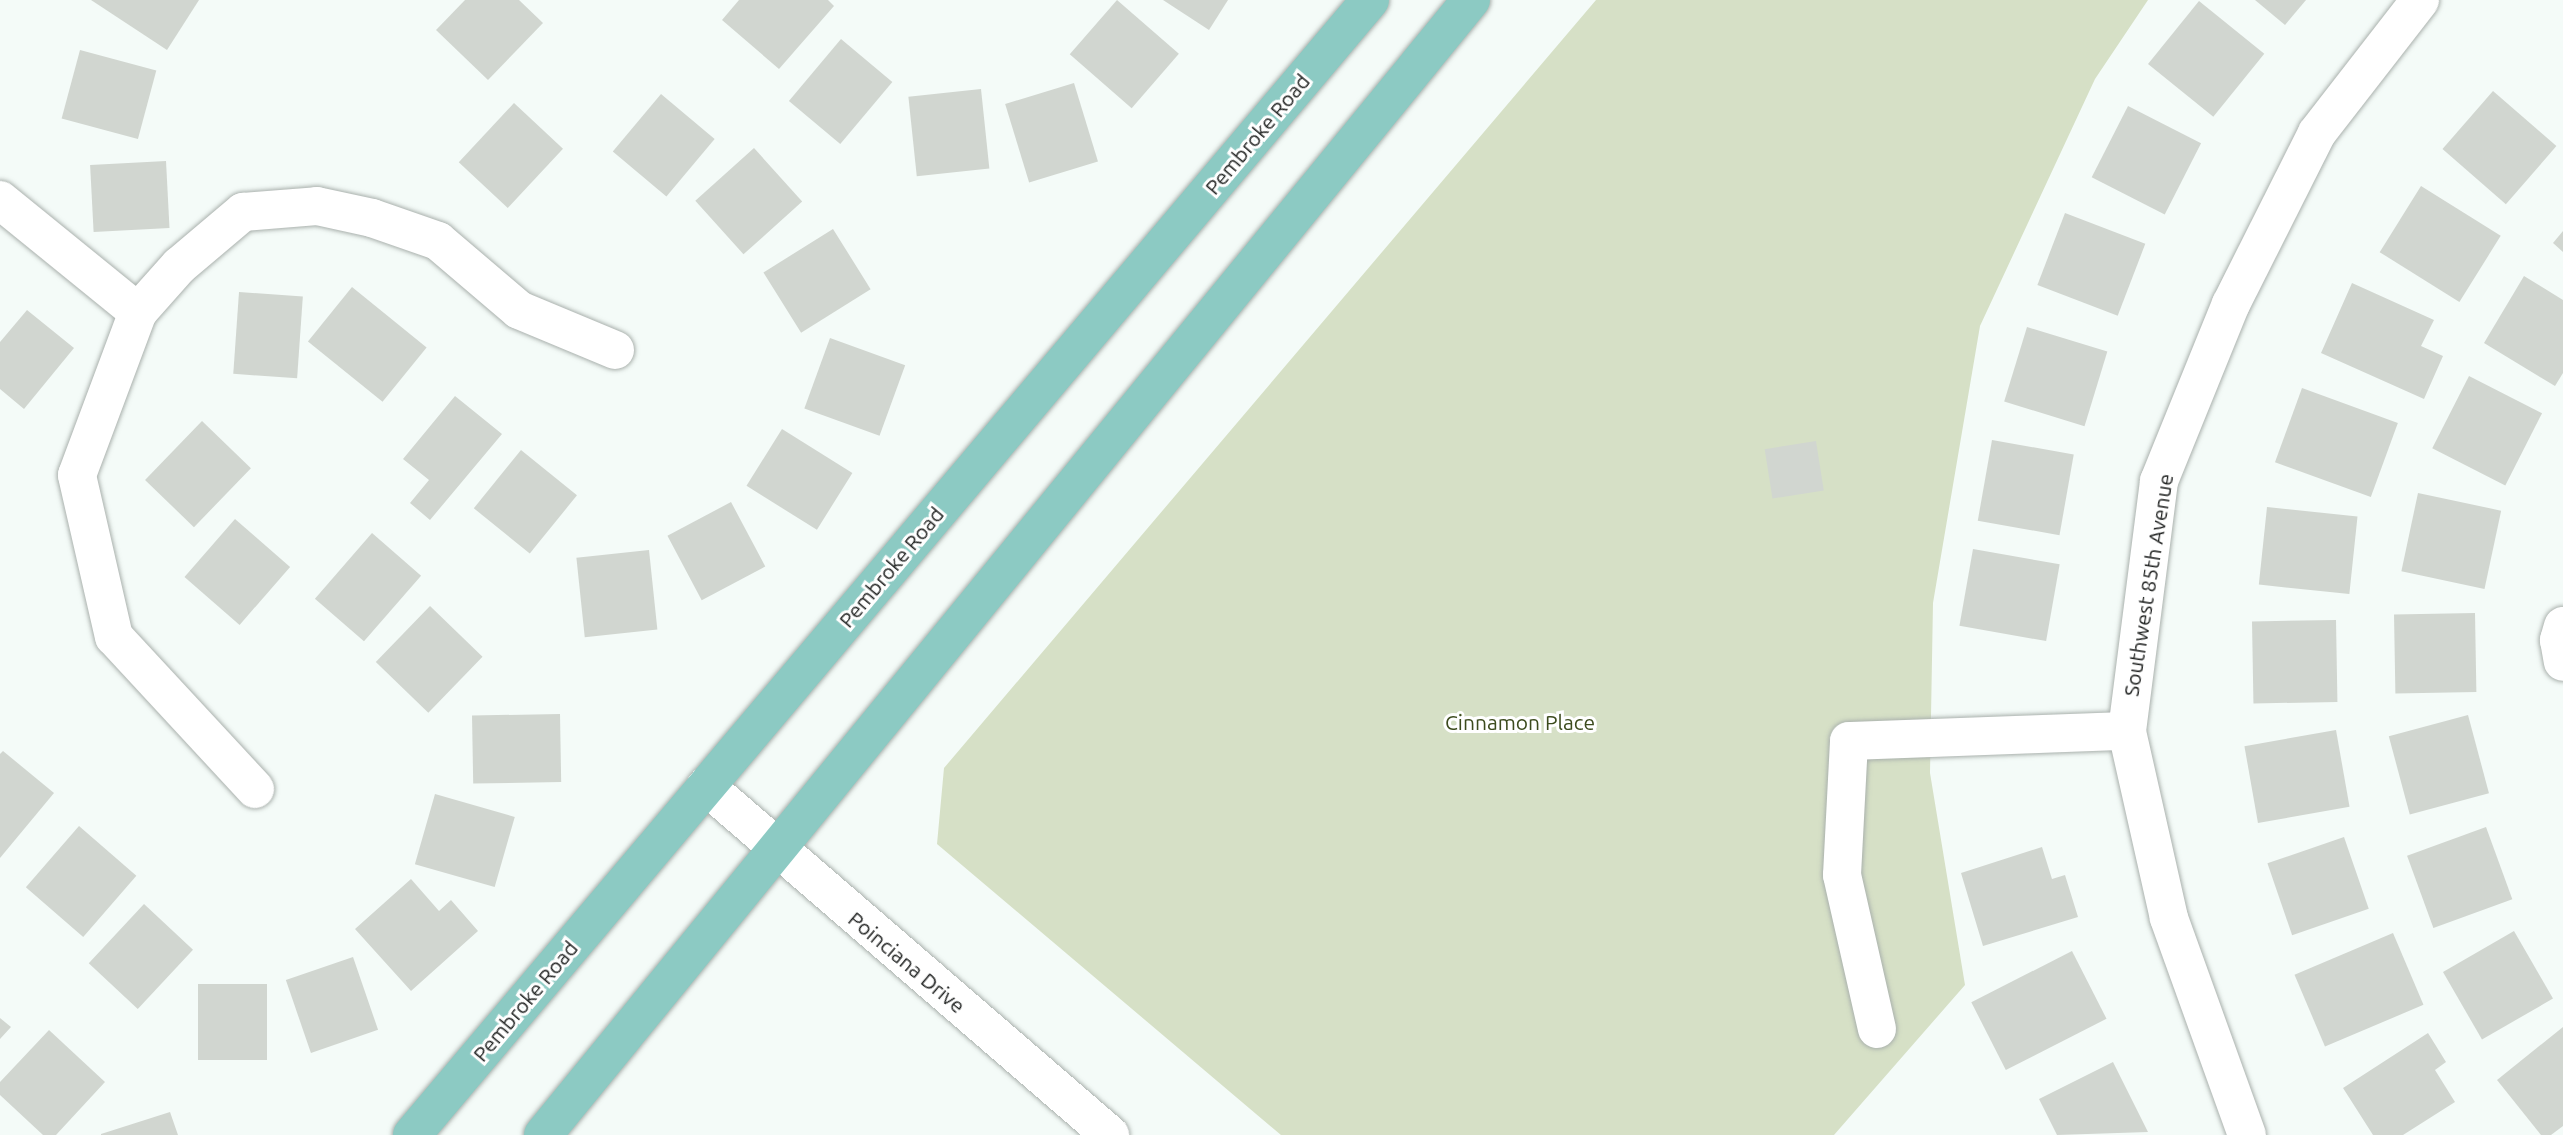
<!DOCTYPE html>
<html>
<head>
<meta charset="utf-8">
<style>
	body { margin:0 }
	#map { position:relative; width:2563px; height:1135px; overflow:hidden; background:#f4fbf8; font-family:Ubuntu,sans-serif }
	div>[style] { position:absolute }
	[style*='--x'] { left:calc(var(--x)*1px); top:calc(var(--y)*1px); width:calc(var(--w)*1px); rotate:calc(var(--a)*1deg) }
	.green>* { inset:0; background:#d6e0c6 }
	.building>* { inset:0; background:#d1d6d0; transform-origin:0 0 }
	.roads { filter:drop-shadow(0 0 2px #aab1ad) drop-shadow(0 0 2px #aab1ad) }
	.minor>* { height:38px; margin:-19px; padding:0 19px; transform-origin:19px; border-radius:19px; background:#fff }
	.major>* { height:38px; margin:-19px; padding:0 19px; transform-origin:19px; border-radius:19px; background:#8ccac3 }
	span { translate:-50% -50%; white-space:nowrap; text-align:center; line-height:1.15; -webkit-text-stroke:6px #fff; paint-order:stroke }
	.street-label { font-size:21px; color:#212322 }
	.park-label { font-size:21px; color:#3c4b1d }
</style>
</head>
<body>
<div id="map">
	<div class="green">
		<div style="clip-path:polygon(1596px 0,2148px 0,2095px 79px,1980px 326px,1933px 603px,1930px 773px,1965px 985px,1834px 1135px,1281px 1135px,937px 844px,944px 768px)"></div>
	</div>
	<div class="building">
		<div style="clip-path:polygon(91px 0,199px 0,167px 50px)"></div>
		<div style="clip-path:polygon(465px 0,519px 0,543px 23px,488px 80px,436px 30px)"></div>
		<div style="clip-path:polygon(739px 0,828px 0,834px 6px,779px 69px,722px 20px)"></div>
		<div style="left:1117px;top:0;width:82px;height:72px;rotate:41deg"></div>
		<div style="clip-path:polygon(1163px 0,1228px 0,1209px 30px)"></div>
		<div style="clip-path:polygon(2255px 0,2306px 0,2285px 25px)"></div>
		<div style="left:2199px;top:1px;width:84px;height:81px;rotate:39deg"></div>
		<div style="left:841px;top:39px;width:67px;height:81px;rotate:40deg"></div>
		<div style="left:80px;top:50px;width:79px;height:71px;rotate:15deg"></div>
		<div style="left:1074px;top:83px;width:82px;height:72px;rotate:73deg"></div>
		<div style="left:981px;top:89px;width:80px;height:73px;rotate:84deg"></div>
		<div style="left:2493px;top:91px;width:84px;height:77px;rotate:41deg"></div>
		<div style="left:661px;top:94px;width:70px;height:75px;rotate:40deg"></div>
		<div style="left:514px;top:103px;width:67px;height:81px;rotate:43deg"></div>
		<div style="left:2128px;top:106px;width:82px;height:80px;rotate:27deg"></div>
		<div style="left:754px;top:148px;width:72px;height:79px;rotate:48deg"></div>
		<div style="left:166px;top:161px;width:67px;height:76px;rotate:87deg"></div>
		<div style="left:2421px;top:186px;width:94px;height:78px;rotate:32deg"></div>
		<div style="left:2065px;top:213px;width:86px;height:77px;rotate:21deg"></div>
		<div style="left:833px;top:229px;width:71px;height:82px;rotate:58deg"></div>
		<div style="clip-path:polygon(2563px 231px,2563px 252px,2553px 243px)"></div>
		<div style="clip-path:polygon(2524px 276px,2563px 300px,2563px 373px,2555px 386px,2484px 343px)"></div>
		<div style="clip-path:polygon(2352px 283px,2434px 320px,2421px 346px,2443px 356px,2424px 399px,2321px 353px)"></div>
		<div style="left:352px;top:287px;width:96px;height:70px;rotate:39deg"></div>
		<div style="left:239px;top:292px;width:64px;height:82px;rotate:4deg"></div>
		<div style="clip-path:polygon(27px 310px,74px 348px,24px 409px,0 389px,0 342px)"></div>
		<div style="left:2027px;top:327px;width:84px;height:78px;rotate:17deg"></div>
		<div style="left:830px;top:338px;width:80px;height:75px;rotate:20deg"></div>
		<div style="left:2469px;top:376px;width:82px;height:81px;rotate:27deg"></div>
		<div style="left:2302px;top:388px;width:102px;height:79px;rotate:20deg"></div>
		<div style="clip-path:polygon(455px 396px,502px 434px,430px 520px,410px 503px,429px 480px,403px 459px)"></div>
		<div style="left:202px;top:421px;width:68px;height:82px;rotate:44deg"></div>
		<div style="left:782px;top:429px;width:83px;height:67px;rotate:32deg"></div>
		<div style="left:1992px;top:440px;width:83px;height:82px;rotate:10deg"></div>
		<div style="left:1816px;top:441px;width:50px;height:52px;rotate:81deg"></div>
		<div style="left:521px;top:450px;width:72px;height:75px;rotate:39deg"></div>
		<div style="left:2418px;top:493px;width:85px;height:80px;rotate:12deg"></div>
		<div style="left:731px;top:502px;width:73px;height:72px;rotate:62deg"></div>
		<div style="left:2267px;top:507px;width:91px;height:78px;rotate:6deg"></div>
		<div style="left:235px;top:519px;width:73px;height:77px;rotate:41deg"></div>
		<div style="left:372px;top:533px;width:65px;height:87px;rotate:41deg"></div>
		<div style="left:1973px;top:549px;width:88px;height:78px;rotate:10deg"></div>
		<div style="left:649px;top:550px;width:80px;height:73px;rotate:84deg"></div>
		<div style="left:430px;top:606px;width:73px;height:78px;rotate:44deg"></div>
		<div style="left:2475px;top:613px;width:79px;height:81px;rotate:89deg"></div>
		<div style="left:2336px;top:620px;width:82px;height:84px;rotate:89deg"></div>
		<div style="left:560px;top:714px;width:68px;height:88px;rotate:89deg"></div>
		<div style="left:2468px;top:715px;width:81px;height:82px;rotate:75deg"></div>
		<div style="left:2336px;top:730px;width:78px;height:93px;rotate:80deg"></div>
		<div style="clip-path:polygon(3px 751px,54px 793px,0 858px,0 754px)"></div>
		<div style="left:435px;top:794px;width:83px;height:73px;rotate:16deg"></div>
		<div style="left:79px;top:826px;width:76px;height:81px;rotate:41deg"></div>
		<div style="left:2486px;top:827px;width:77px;height:84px;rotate:70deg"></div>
		<div style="left:2344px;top:837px;width:76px;height:81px;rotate:71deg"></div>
		<div style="clip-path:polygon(2042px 847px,2052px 879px,2065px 875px,2078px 917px,1983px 946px,1961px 873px)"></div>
		<div style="clip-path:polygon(411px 879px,439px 911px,451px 900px,478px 931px,411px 991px,355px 929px)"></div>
		<div style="left:144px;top:904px;width:67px;height:81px;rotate:43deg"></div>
		<div style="left:2514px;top:931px;width:78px;height:82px;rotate:60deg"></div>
		<div style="left:2393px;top:933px;width:78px;height:107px;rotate:67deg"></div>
		<div style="left:2072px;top:951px;width:76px;height:113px;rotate:63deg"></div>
		<div style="left:353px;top:957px;width:77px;height:71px;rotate:71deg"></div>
		<div style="left:198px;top:984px;width:69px;height:76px"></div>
		<div style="clip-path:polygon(0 1018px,11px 1027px,0 1039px)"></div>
		<div style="clip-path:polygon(2563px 1027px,2563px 1126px,2551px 1135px,2541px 1135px,2497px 1080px)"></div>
		<div style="clip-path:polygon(49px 1030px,105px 1082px,56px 1135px,43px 1135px,0 1095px,0 1082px)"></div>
		<div style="clip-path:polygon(2428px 1033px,2446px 1062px,2435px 1070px,2455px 1102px,2403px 1135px,2373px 1135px,2343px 1088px)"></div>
		<div style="clip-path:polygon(2113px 1062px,2148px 1132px,2057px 1135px,2039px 1099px)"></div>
		<div style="clip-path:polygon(170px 1112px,178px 1135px,101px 1135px,101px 1134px)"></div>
	</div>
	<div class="roads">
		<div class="minor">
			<div style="--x:0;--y:200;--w:178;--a:39.1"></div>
			<div style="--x:2563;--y:626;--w:15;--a:106"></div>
			<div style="--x:2559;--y:640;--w:22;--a:80"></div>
			<div style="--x:706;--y:786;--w:534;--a:40.82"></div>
			<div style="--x:255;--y:789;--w:207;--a:-132.8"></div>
			<div style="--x:114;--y:637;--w:166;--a:-102.9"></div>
			<div style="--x:77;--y:475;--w:174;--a:-69.5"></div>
			<div style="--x:138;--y:312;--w:62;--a:-48.3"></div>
			<div style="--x:179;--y:266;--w:84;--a:-40.2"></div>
			<div style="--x:243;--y:212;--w:74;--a:-4.6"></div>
			<div style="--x:317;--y:206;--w:56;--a:12.3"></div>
			<div style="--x:372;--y:218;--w:70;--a:19.2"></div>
			<div style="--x:438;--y:241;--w:106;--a:40.4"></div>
			<div style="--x:519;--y:310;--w:104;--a:22.6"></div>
			<div style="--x:1877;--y:1029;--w:158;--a:-102.8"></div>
			<div style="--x:1842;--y:875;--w:134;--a:-87"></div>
			<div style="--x:1849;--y:741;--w:278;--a:-2.1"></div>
			<div style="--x:2247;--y:1135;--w:231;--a:-109.8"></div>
			<div style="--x:2169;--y:918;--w:192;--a:-102.7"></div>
			<div style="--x:2127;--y:731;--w:252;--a:-82.7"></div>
			<div style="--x:2159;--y:481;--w:191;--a:-67.9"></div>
			<div style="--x:2231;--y:304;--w:191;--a:-63.3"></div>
			<div style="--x:2317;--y:133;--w:168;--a:-52.2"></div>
		</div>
		<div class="major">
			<div style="--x:412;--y:1135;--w:1485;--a:-49.83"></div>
			<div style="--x:543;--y:1135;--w:1466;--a:-50.73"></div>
		</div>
	</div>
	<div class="street-label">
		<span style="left:1257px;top:134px;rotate:-50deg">Pembroke Road</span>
		<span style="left:891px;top:567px;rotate:-50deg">Pembroke Road</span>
		<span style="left:2148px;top:585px;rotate:-81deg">Southwest 85th Avenue</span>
		<span style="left:907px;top:962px;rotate:40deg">Poinciana Drive</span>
		<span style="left:525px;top:1001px;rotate:-50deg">Pembroke Road</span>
	</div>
	<div class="park-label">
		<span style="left:1520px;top:722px">Cinnamon Place</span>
	</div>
</div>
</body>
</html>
